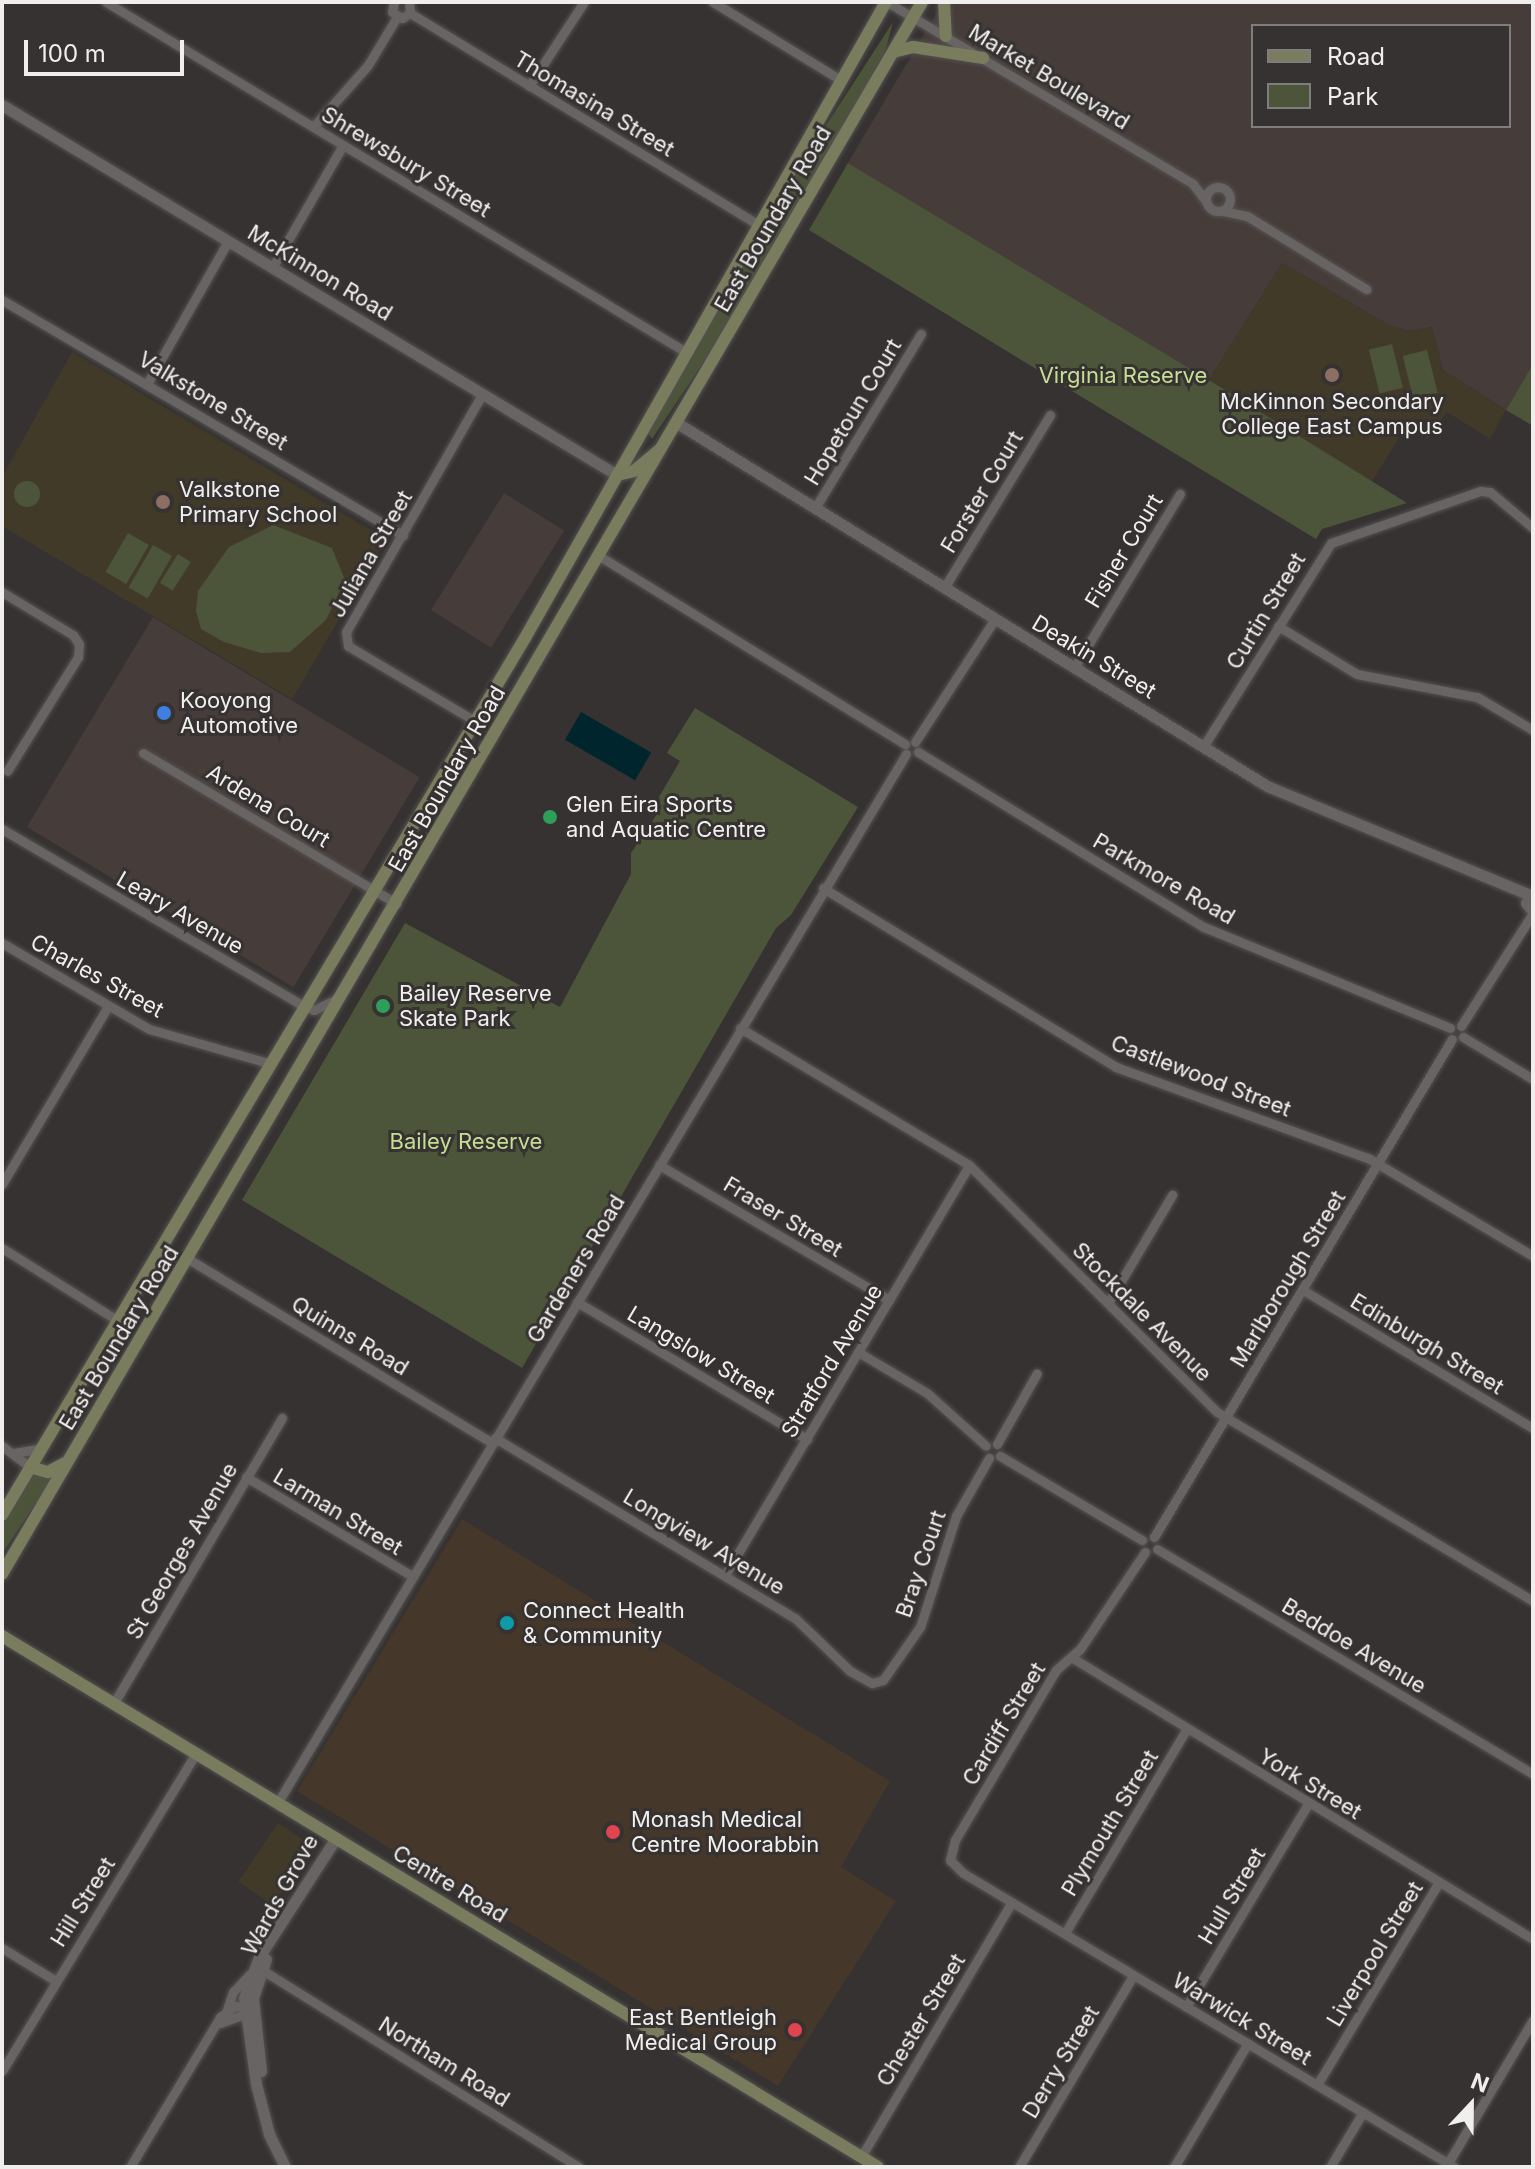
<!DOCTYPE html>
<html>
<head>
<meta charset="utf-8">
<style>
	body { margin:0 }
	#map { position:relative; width:1535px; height:2169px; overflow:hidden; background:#353231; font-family:Inter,sans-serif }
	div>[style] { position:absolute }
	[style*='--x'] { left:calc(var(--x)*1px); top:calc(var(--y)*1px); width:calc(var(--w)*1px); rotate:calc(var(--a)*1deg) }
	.built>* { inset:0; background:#463c39; transform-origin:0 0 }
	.education>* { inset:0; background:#413a28; transform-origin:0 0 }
	.medical>* { inset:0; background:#46372b }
	.green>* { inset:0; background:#4c5539; transform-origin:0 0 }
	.round { border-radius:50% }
	.water>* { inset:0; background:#01252d; transform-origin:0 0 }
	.roads { filter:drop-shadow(0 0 2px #535150) drop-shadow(0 0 2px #535150) }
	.minor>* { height:9px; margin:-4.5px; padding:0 4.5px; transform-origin:4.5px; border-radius:4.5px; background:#676463 }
	.minor>.ring { margin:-4.5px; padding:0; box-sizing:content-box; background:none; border:9px solid #676463; border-radius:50% }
	.tertiary>* { height:11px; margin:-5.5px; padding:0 5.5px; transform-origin:5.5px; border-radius:5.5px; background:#676463 }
	.secondary>* { height:12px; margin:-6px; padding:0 6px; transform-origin:6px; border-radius:6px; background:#7a7c5e }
	.dots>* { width:22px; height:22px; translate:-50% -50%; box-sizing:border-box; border:4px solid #353231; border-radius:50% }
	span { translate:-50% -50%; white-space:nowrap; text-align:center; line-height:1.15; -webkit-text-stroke:6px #353231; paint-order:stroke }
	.street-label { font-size:22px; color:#f1efee }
	.park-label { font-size:22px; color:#c6de93 }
	.poi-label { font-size:22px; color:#f1efee }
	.left { translate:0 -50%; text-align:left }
	.right { translate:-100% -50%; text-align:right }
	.frame { position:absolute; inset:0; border:4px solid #f1efee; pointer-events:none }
	.legend { position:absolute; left:1251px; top:24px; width:260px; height:104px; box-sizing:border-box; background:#353231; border:2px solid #807e7d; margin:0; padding:10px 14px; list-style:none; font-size:24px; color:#f1efee }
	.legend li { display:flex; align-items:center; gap:16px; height:40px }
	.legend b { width:40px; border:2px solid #807e7d }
	.north { position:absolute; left:1431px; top:2065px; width:80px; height:80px; -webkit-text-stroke:6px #353231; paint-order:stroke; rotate:22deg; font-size:22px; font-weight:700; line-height:32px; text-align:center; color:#f1efee }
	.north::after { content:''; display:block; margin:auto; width:28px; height:36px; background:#f1efee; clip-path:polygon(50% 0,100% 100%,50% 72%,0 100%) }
	.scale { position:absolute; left:24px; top:40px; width:160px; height:36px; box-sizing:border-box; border:4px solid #f1efee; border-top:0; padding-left:10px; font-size:24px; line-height:28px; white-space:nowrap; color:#f1efee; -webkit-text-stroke:6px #353231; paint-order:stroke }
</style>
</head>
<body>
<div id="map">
	<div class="built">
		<div style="clip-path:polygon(evenodd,943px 2px,1533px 2px,1533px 364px,1506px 410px,1443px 370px,1432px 327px,1409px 331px,1389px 325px,1282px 263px,1209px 380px,848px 163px,943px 2px,1253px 26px,1509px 26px,1509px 126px,1253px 126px,1253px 26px)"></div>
		<div style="left:504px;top:493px;width:71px;height:138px;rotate:32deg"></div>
		<div style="left:153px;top:617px;width:311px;height:245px;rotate:31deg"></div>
	</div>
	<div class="education">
		<div style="clip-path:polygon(1282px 263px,1389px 325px,1409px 331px,1432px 327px,1443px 370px,1506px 410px,1490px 439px,1447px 412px,1428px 439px,1406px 426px,1372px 482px,1209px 380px)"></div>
		<div style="clip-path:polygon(72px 352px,379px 535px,383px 545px,292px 699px,2px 526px,2px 477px)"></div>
		<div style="left:278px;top:1823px;width:42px;height:71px;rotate:34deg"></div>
	</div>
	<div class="medical">
		<div style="clip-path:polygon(462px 1519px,890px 1781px,841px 1867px,896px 1901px,778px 2086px,297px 1791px)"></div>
	</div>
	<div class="green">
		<div style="clip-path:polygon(893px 22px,885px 52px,729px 324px,652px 439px,648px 433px,792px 178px)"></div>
		<div style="clip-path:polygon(848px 163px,1209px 380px,1407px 503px,1322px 529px,1316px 539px,1062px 385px,809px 230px)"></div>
		<div style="left:1392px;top:344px;width:45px;height:24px;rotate:76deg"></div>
		<div style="left:1427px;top:350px;width:44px;height:25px;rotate:76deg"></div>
		<div style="clip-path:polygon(1533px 364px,1533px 426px,1506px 410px)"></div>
		<div class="round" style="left:14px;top:481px;width:26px;height:26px"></div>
		<div style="clip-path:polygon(273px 525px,332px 548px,345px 580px,326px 620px,290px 652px,261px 653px,224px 642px,201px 629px,196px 611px,198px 591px,229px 547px)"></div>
		<div style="left:128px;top:533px;width:24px;height:45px;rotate:30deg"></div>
		<div style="left:153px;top:545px;width:22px;height:49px;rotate:30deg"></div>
		<div style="left:178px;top:554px;width:15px;height:34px;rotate:32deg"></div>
		<div style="clip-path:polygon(695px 708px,858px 807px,791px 915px,776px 928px,522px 1368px,242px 1200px,405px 923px,560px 1007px,631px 874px,631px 853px,661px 808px,659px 797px,680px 761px,667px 753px)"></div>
		<div style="clip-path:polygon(34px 1474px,50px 1477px,49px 1483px,2px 1554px,2px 1526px)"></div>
	</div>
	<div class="water">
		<div style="left:581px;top:712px;width:81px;height:32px;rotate:30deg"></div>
	</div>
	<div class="roads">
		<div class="minor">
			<div style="--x:106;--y:2;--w:677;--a:31.11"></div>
			<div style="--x:394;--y:2;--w:10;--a:101"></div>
			<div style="--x:392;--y:12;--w:12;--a:31"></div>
			<div style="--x:402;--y:18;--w:9;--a:-32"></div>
			<div style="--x:410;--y:13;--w:11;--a:-95"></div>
			<div style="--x:713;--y:2;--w:150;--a:31.4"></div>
			<div style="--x:887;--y:2;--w:356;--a:30.7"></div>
			<div style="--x:1193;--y:184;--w:21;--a:53"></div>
			<div style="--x:410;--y:13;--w:408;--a:31.3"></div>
			<div style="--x:529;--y:86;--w:100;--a:-56.8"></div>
			<div style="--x:313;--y:127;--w:83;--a:-48.4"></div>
			<div style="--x:368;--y:65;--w:56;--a:-58.9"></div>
			<div class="ring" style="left:1206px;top:187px;width:15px;height:15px"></div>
			<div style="--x:1223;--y:211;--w:25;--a:12"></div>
			<div style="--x:1247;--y:216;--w:140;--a:31.5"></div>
			<div style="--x:272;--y:268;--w:142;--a:-60"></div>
			<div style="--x:2;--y:300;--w:465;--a:30.4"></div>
			<div style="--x:148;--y:382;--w:162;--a:-60.4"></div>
			<div style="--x:815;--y:508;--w:204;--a:-58.7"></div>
			<div style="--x:601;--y:557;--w:357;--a:31.6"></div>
			<div style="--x:944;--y:588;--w:203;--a:-58.5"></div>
			<div style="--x:2;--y:592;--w:83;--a:31.2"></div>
			<div style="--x:73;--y:635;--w:11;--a:56"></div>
			<div style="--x:79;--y:644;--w:13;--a:94"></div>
			<div style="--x:78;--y:657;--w:134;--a:121.9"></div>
			<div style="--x:1278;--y:626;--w:92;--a:31.3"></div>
			<div style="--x:1357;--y:674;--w:122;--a:10.9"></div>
			<div style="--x:1477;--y:697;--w:65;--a:30.5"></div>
			<div style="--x:1074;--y:668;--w:204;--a:-58.7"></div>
			<div style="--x:475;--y:721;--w:147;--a:-149.4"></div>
			<div style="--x:348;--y:646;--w:14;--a:-98"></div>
			<div style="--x:346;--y:632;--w:273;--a:-60.2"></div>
			<div style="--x:915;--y:742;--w:147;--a:-57"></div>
			<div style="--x:1203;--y:747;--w:241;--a:-57.9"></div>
			<div style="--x:1331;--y:543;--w:158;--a:-19.2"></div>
			<div style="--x:1480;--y:491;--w:10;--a:6"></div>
			<div style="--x:1490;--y:492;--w:56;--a:39.9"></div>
			<div style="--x:918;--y:752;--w:335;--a:31.5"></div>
			<div style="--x:1204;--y:927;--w:266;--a:22.3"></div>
			<div style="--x:143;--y:753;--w:295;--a:30.7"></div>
			<div style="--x:2;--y:829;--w:348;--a:30.4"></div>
			<div style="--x:302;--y:1005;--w:13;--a:23"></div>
			<div style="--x:314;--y:1010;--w:28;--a:-26"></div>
			<div style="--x:823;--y:888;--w:343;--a:31.4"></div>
			<div style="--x:1116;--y:1067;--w:268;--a:19.9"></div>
			<div style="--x:1368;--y:1158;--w:192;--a:30.7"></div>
			<div style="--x:2;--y:943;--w:170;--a:30.3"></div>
			<div style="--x:149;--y:1029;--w:124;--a:15.9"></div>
			<div style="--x:1461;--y:1026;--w:134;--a:-57.5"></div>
			<div style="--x:740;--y:1028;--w:267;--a:30.9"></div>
			<div style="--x:969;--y:1165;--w:350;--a:44.9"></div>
			<div style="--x:1217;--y:1412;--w:368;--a:30.9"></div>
			<div style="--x:1463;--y:1037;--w:82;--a:31"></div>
			<div style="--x:659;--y:1165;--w:267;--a:30.4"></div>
			<div style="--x:2;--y:1184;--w:207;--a:-59.2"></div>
			<div style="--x:2;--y:1248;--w:136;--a:32.1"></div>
			<div style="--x:190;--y:1260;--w:353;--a:31.2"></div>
			<div style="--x:1303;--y:1290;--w:268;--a:31"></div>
			<div style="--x:577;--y:1302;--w:268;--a:30.8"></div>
			<div style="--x:1108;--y:1303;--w:126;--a:-59.3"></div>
			<div style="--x:858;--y:1352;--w:80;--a:30.7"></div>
			<div style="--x:927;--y:1393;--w:79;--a:41.9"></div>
			<div style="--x:495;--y:1438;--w:350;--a:31"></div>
			<div style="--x:795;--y:1618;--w:76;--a:43.9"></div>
			<div style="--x:850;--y:1671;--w:25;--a:29"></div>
			<div style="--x:872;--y:1683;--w:11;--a:-15"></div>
			<div style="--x:883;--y:1680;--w:65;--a:-55.1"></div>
			<div style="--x:920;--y:1627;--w:117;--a:-72"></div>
			<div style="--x:956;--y:1516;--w:67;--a:-60.4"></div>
			<div style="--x:997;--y:1444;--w:81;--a:-60.6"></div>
			<div style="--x:2;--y:1446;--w:35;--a:37"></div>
			<div style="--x:14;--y:1453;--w:27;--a:-10"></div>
			<div style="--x:1000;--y:1456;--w:165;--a:30.6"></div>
			<div style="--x:246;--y:1477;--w:193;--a:30.8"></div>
			<div style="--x:1154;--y:1537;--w:580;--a:-59.1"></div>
			<div style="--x:1157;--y:1549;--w:438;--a:30.9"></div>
			<div style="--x:1145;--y:1552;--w:117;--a:123.8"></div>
			<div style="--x:1080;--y:1649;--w:32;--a:139"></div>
			<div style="--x:1056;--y:1670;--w:198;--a:120.7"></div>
			<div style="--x:955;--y:1840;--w:21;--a:104"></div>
			<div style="--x:950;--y:1860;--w:18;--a:45"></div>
			<div style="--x:963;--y:1873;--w:572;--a:30.91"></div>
			<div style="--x:725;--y:1575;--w:477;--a:-59.2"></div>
			<div style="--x:1071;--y:1657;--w:541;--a:31.4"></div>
			<div style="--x:114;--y:1703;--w:331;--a:-59.5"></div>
			<div style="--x:278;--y:1802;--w:1222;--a:-59.07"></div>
			<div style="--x:1065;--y:1933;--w:236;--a:-59.2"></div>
			<div style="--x:2;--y:1948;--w:63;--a:31.4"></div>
			<div style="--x:259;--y:1968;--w:377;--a:31.9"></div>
			<div style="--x:1186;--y:2007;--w:237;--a:-59"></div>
			<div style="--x:227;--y:2010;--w:19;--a:-72"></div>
			<div style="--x:233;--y:1992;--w:25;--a:-47"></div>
			<div style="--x:220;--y:2023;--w:32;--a:-20"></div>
			<div style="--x:2;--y:2071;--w:373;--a:-58.6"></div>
			<div style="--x:1317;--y:2085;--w:237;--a:-59"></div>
			<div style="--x:861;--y:2157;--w:296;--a:-59.4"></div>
			<div style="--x:1448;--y:2163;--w:166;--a:-59.3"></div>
			<div style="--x:130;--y:2167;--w:175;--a:-59"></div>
			<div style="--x:220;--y:2017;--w:19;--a:-36"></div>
			<div style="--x:235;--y:2006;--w:14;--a:8"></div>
			<div style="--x:1019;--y:2167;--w:222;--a:-59.2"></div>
			<div style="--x:1174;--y:2167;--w:144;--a:-59.2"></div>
			<div style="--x:1330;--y:2167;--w:64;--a:-59"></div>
		</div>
		<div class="tertiary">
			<div style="--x:2;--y:105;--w:718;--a:31.03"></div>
			<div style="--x:677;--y:423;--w:693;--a:31.6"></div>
			<div style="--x:1267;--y:786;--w:285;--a:22.5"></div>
			<div style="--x:1533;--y:894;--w:11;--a:128"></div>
			<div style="--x:1526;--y:903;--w:11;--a:49"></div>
			<div style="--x:261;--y:2071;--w:73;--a:-96.3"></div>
			<div style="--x:253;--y:1998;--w:41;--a:-71.6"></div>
			<div style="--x:285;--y:2167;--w:37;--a:-116"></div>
			<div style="--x:269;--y:2134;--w:52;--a:-104.6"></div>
			<div style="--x:256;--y:2084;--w:87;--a:-97.9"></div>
			<div style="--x:244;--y:1998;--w:44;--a:-69.9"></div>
			<div style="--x:259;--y:1957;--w:142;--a:-57.1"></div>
		</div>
		<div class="secondary">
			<div style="--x:944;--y:2;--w:34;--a:87"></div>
			<div style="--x:893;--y:52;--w:21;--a:-14"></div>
			<div style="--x:913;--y:47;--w:71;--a:8.9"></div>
			<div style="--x:617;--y:475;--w:17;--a:-13"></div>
			<div style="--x:634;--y:471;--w:33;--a:-40"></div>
			<div style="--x:30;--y:1467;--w:19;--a:16"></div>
			<div style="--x:48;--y:1472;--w:19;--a:-28"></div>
			<div style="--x:2;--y:1515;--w:1021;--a:-59.19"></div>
			<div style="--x:525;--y:638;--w:731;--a:-60.42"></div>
			<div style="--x:2;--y:1574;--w:1821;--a:-59.66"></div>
			<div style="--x:2;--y:1636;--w:1024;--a:31.22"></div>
		</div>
	</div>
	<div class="dots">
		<div style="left:1332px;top:375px;background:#8d6e63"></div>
		<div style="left:163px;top:502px;background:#8d6e63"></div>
		<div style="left:164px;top:713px;background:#3f7fe0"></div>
		<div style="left:550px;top:817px;background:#2e9e5b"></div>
		<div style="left:383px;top:1006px;background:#2e9e5b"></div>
		<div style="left:507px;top:1623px;background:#0f9aa8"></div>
		<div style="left:613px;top:1832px;background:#e0444e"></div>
		<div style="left:795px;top:2030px;background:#e0444e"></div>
	</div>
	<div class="street-label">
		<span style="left:1049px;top:77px;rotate:31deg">Market Boulevard</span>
		<span style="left:594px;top:104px;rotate:31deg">Thomasina Street</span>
		<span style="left:406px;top:162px;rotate:31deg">Shrewsbury Street</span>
		<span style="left:773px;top:219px;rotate:-60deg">East Boundary Road</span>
		<span style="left:320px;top:273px;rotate:31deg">McKinnon Road</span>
		<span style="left:213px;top:401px;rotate:31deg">Valkstone Street</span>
		<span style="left:853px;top:412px;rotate:-59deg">Hopetoun Court</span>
		<span style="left:982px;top:492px;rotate:-59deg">Forster Court</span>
		<span style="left:1124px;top:551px;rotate:-59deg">Fisher Court</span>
		<span style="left:371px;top:554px;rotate:-60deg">Juliana Street</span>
		<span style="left:1266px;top:611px;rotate:-59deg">Curtin Street</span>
		<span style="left:1094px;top:657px;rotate:31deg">Deakin Street</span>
		<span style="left:447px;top:779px;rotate:-60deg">East Boundary Road</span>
		<span style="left:268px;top:806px;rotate:31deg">Ardena Court</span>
		<span style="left:1164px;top:879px;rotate:30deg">Parkmore Road</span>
		<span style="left:180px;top:913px;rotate:30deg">Leary Avenue</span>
		<span style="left:97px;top:976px;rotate:29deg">Charles Street</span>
		<span style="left:1201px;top:1076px;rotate:21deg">Castlewood Street</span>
		<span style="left:783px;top:1217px;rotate:31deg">Fraser Street</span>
		<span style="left:576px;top:1269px;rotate:-59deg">Gardeners Road</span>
		<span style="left:1288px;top:1279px;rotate:-59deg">Marlborough Street</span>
		<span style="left:1142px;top:1312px;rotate:45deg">Stockdale Avenue</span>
		<span style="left:350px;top:1336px;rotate:31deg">Quinns Road</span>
		<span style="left:119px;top:1338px;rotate:-59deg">East Boundary Road</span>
		<span style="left:1427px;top:1344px;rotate:31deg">Edinburgh Street</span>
		<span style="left:701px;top:1355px;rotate:31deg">Langslow Street</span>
		<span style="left:832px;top:1361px;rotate:-59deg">Stratford Avenue</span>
		<span style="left:338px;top:1512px;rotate:31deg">Larman Street</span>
		<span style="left:704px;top:1542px;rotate:31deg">Longview Avenue</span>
		<span style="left:182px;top:1551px;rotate:-60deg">St Georges Avenue</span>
		<span style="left:921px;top:1564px;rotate:-71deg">Bray Court</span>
		<span style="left:1354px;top:1646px;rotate:31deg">Beddoe Avenue</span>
		<span style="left:1004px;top:1724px;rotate:-59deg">Cardiff Street</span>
		<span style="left:1310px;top:1784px;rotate:31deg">York Street</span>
		<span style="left:1110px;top:1823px;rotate:-59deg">Plymouth Street</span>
		<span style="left:450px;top:1884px;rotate:31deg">Centre Road</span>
		<span style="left:280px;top:1895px;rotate:-61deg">Wards Grove</span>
		<span style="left:1232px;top:1896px;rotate:-59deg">Hull Street</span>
		<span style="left:83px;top:1902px;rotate:-58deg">Hill Street</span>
		<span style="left:1375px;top:1954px;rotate:-59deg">Liverpool Street</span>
		<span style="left:1242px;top:2019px;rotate:31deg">Warwick Street</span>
		<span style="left:921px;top:2020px;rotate:-59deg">Chester Street</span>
		<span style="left:444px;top:2062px;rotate:32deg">Northam Road</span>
		<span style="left:1061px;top:2062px;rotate:-59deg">Derry Street</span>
	</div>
	<div class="park-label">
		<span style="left:1123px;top:376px">Virginia Reserve</span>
		<span style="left:466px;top:1142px">Bailey Reserve</span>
	</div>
	<div class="poi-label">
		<span style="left:1332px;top:414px">McKinnon Secondary<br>College East Campus</span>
		<span class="left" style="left:179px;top:502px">Valkstone<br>Primary School</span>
		<span class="left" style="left:180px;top:713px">Kooyong<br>Automotive</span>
		<span class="left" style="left:566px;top:817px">Glen Eira Sports<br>and Aquatic Centre</span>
		<span class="left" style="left:399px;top:1006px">Bailey Reserve<br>Skate Park</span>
		<span class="left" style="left:523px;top:1623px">Connect Health<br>&amp; Community</span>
		<span class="left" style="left:631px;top:1832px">Monash Medical<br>Centre Moorabbin</span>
		<span class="right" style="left:777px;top:2030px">East Bentleigh<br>Medical Group</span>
	</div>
	<div class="frame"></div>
	<ul class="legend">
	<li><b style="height:10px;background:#7a7c5e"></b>Road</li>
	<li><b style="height:22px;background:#4c5539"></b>Park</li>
	</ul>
	<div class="north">N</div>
	<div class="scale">100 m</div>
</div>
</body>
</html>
